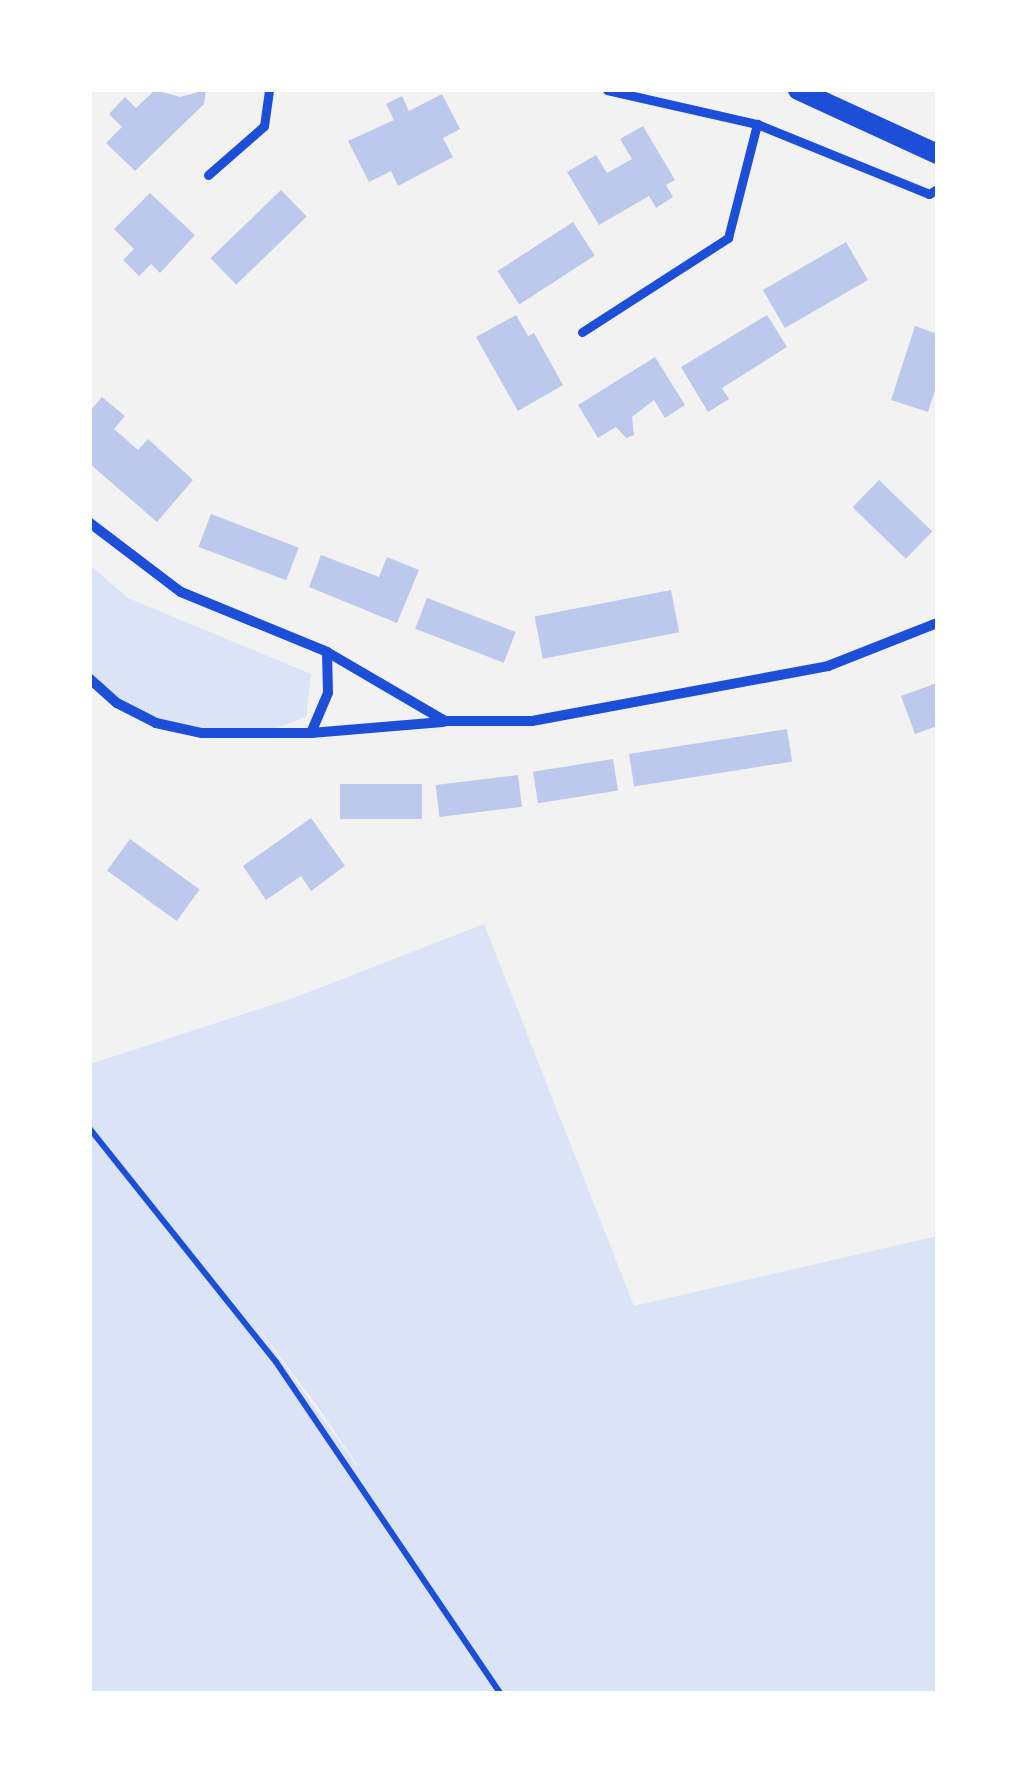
<!DOCTYPE html>
<html>
<head>
<meta charset="utf-8">
<style>
	body { margin:0 }
	#map { position:relative; width:1027px; height:1783px; overflow:hidden; background:#f2f2f2; font-family:"Titillium Web",sans-serif }
	div>[style] { position:absolute }
	[style*='--x'] { left:calc(var(--x)*1px); top:calc(var(--y)*1px); width:calc(var(--w)*1px); rotate:calc(var(--a)*1deg) }
	.green>* { inset:0; background:#dbe4f7 }
	.building>* { inset:0; background:#bdc9ec; transform-origin:0 0 }
	.path>* { height:6px; margin:-3px; padding:0 3px; transform-origin:3px; border-radius:3px; background:#1d4ed8 }
	.pedestrian>* { height:9px; margin:-4.5px; padding:0 4.5px; transform-origin:4.5px; border-radius:4.5px; background:#1d4ed8 }
	.minor>* { height:10px; margin:-5px; padding:0 5px; transform-origin:5px; border-radius:5px; background:#1d4ed8 }
	.secondary>* { height:20px; margin:-10px; padding:0 10px; transform-origin:10px; border-radius:10px; background:#1d4ed8 }
	span { translate:-50% -50%; white-space:nowrap; text-align:center; line-height:1.15; -webkit-text-stroke:9px #fff; paint-order:stroke }
	.frame { position:absolute; inset:0; border:92px solid #fff; pointer-events:none }
</style>
</head>
<body>
<div id="map">
	<div class="green">
		<div style="clip-path:polygon(90px 565px,128px 598px,311px 674px,306px 717px,258px 735px,156px 723px,90px 679px)"></div>
		<div style="clip-path:polygon(evenodd,484px 924px,634px 1306px,937px 1236px,937px 1693px,90px 1693px,90px 1064px,296px 997px,484px 924px,250px 1317px,318px 1407px,358px 1466px,357px 1466px,250px 1317px)"></div>
	</div>
	<div class="building">
		<div style="clip-path:polygon(155px 90px,180px 97px,206px 90px,204px 104px,135px 171px,106px 143px,122px 127px,109px 114px,125px 97px,136px 108px)"></div>
		<div style="clip-path:polygon(442px 94px,460px 129px,443px 138px,453px 157px,398px 186px,391px 171px,369px 182px,348px 141px,394px 120px,386px 104px,402px 96px,409px 111px)"></div>
		<div style="clip-path:polygon(643px 126px,675px 180px,666px 185px,673px 197px,656px 208px,649px 196px,599px 225px,567px 172px,596px 155px,607px 173px,632px 159px,620px 139px)"></div>
		<div style="left:281px;top:190px;width:37px;height:98px;rotate:46deg"></div>
		<div style="clip-path:polygon(150px 193px,195px 235px,160px 273px,151px 264px,139px 276px,123px 260px,134px 249px,114px 229px)"></div>
		<div style="left:573px;top:222px;width:40px;height:90px;rotate:57deg"></div>
		<div style="left:846px;top:242px;width:44px;height:96px;rotate:60deg"></div>
		<div style="clip-path:polygon(516px 315px,528px 336px,534px 333px,563px 385px,518px 411px,476px 337px)"></div>
		<div style="clip-path:polygon(767px 315px,787px 347px,722px 388px,729px 399px,708px 412px,681px 367px)"></div>
		<div style="clip-path:polygon(915px 326px,937px 334px,937px 384px,928px 412px,891px 400px)"></div>
		<div style="clip-path:polygon(655px 357px,685px 405px,665px 418px,654px 400px,632px 417px,634px 435px,626px 438px,616px 427px,598px 438px,578px 405px)"></div>
		<div style="clip-path:polygon(102px 397px,125px 416px,114px 429px,138px 450px,148px 439px,193px 480px,157px 522px,90px 464px,90px 411px)"></div>
		<div style="left:879px;top:480px;width:74px;height:38px;rotate:44deg"></div>
		<div style="left:211px;top:514px;width:94px;height:35px;rotate:21deg"></div>
		<div style="clip-path:polygon(321px 555px,379px 577px,387px 557px,419px 570px,397px 623px,309px 587px)"></div>
		<div style="left:671px;top:590px;width:43px;height:139px;rotate:79deg"></div>
		<div style="left:427px;top:598px;width:95px;height:33px;rotate:21deg"></div>
		<div style="clip-path:polygon(937px 683px,937px 726px,915px 734px,901px 696px)"></div>
		<div style="left:787px;top:729px;width:33px;height:160px;rotate:81deg"></div>
		<div style="left:613px;top:759px;width:32px;height:81px;rotate:81deg"></div>
		<div style="left:518px;top:775px;width:32px;height:83px;rotate:83deg"></div>
		<div style="left:422px;top:784px;width:35px;height:82px;rotate:90deg"></div>
		<div style="clip-path:polygon(311px 818px,345px 866px,311px 891px,301px 876px,266px 900px,243px 866px)"></div>
		<div style="left:130px;top:839px;width:86px;height:39px;rotate:36deg"></div>
	</div>
	<div class="path">
		<div style="--x:90;--y:1129;--w:298;--a:51.4"></div>
		<div style="--x:276;--y:1362;--w:400;--a:55.9"></div>
	</div>
	<div class="pedestrian">
		<div style="--x:607;--y:90;--w:154;--a:12.8"></div>
		<div style="--x:208;--y:175;--w:74;--a:-41.2"></div>
		<div style="--x:264;--y:126;--w:36;--a:-82"></div>
		<div style="--x:582;--y:332;--w:174;--a:-32.8"></div>
		<div style="--x:728;--y:238;--w:118;--a:-75.7"></div>
		<div style="--x:757;--y:124;--w:186;--a:22.1"></div>
		<div style="--x:929;--y:194;--w:9;--a:-32"></div>
	</div>
	<div class="minor">
		<div style="--x:90;--y:523;--w:114;--a:37.2"></div>
		<div style="--x:181;--y:592;--w:158;--a:22.3"></div>
		<div style="--x:327;--y:652;--w:137;--a:30.3"></div>
		<div style="--x:445;--y:721;--w:87;--a:0"></div>
		<div style="--x:532;--y:721;--w:301;--a:-10.5"></div>
		<div style="--x:828;--y:666;--w:117;--a:-21.5"></div>
		<div style="--x:90;--y:679;--w:36;--a:42"></div>
		<div style="--x:117;--y:703;--w:44;--a:27.1"></div>
		<div style="--x:156;--y:723;--w:47;--a:12.3"></div>
		<div style="--x:202;--y:733;--w:109;--a:0"></div>
		<div style="--x:311;--y:733;--w:132;--a:-4.8"></div>
		<div style="--x:311;--y:733;--w:43;--a:-67"></div>
		<div style="--x:328;--y:693;--w:41;--a:-91.4"></div>
	</div>
	<div class="secondary">
		<div style="--x:798;--y:90;--w:153;--a:24.7"></div>
	</div>
	<div class="frame"></div>
</div>
</body>
</html>
